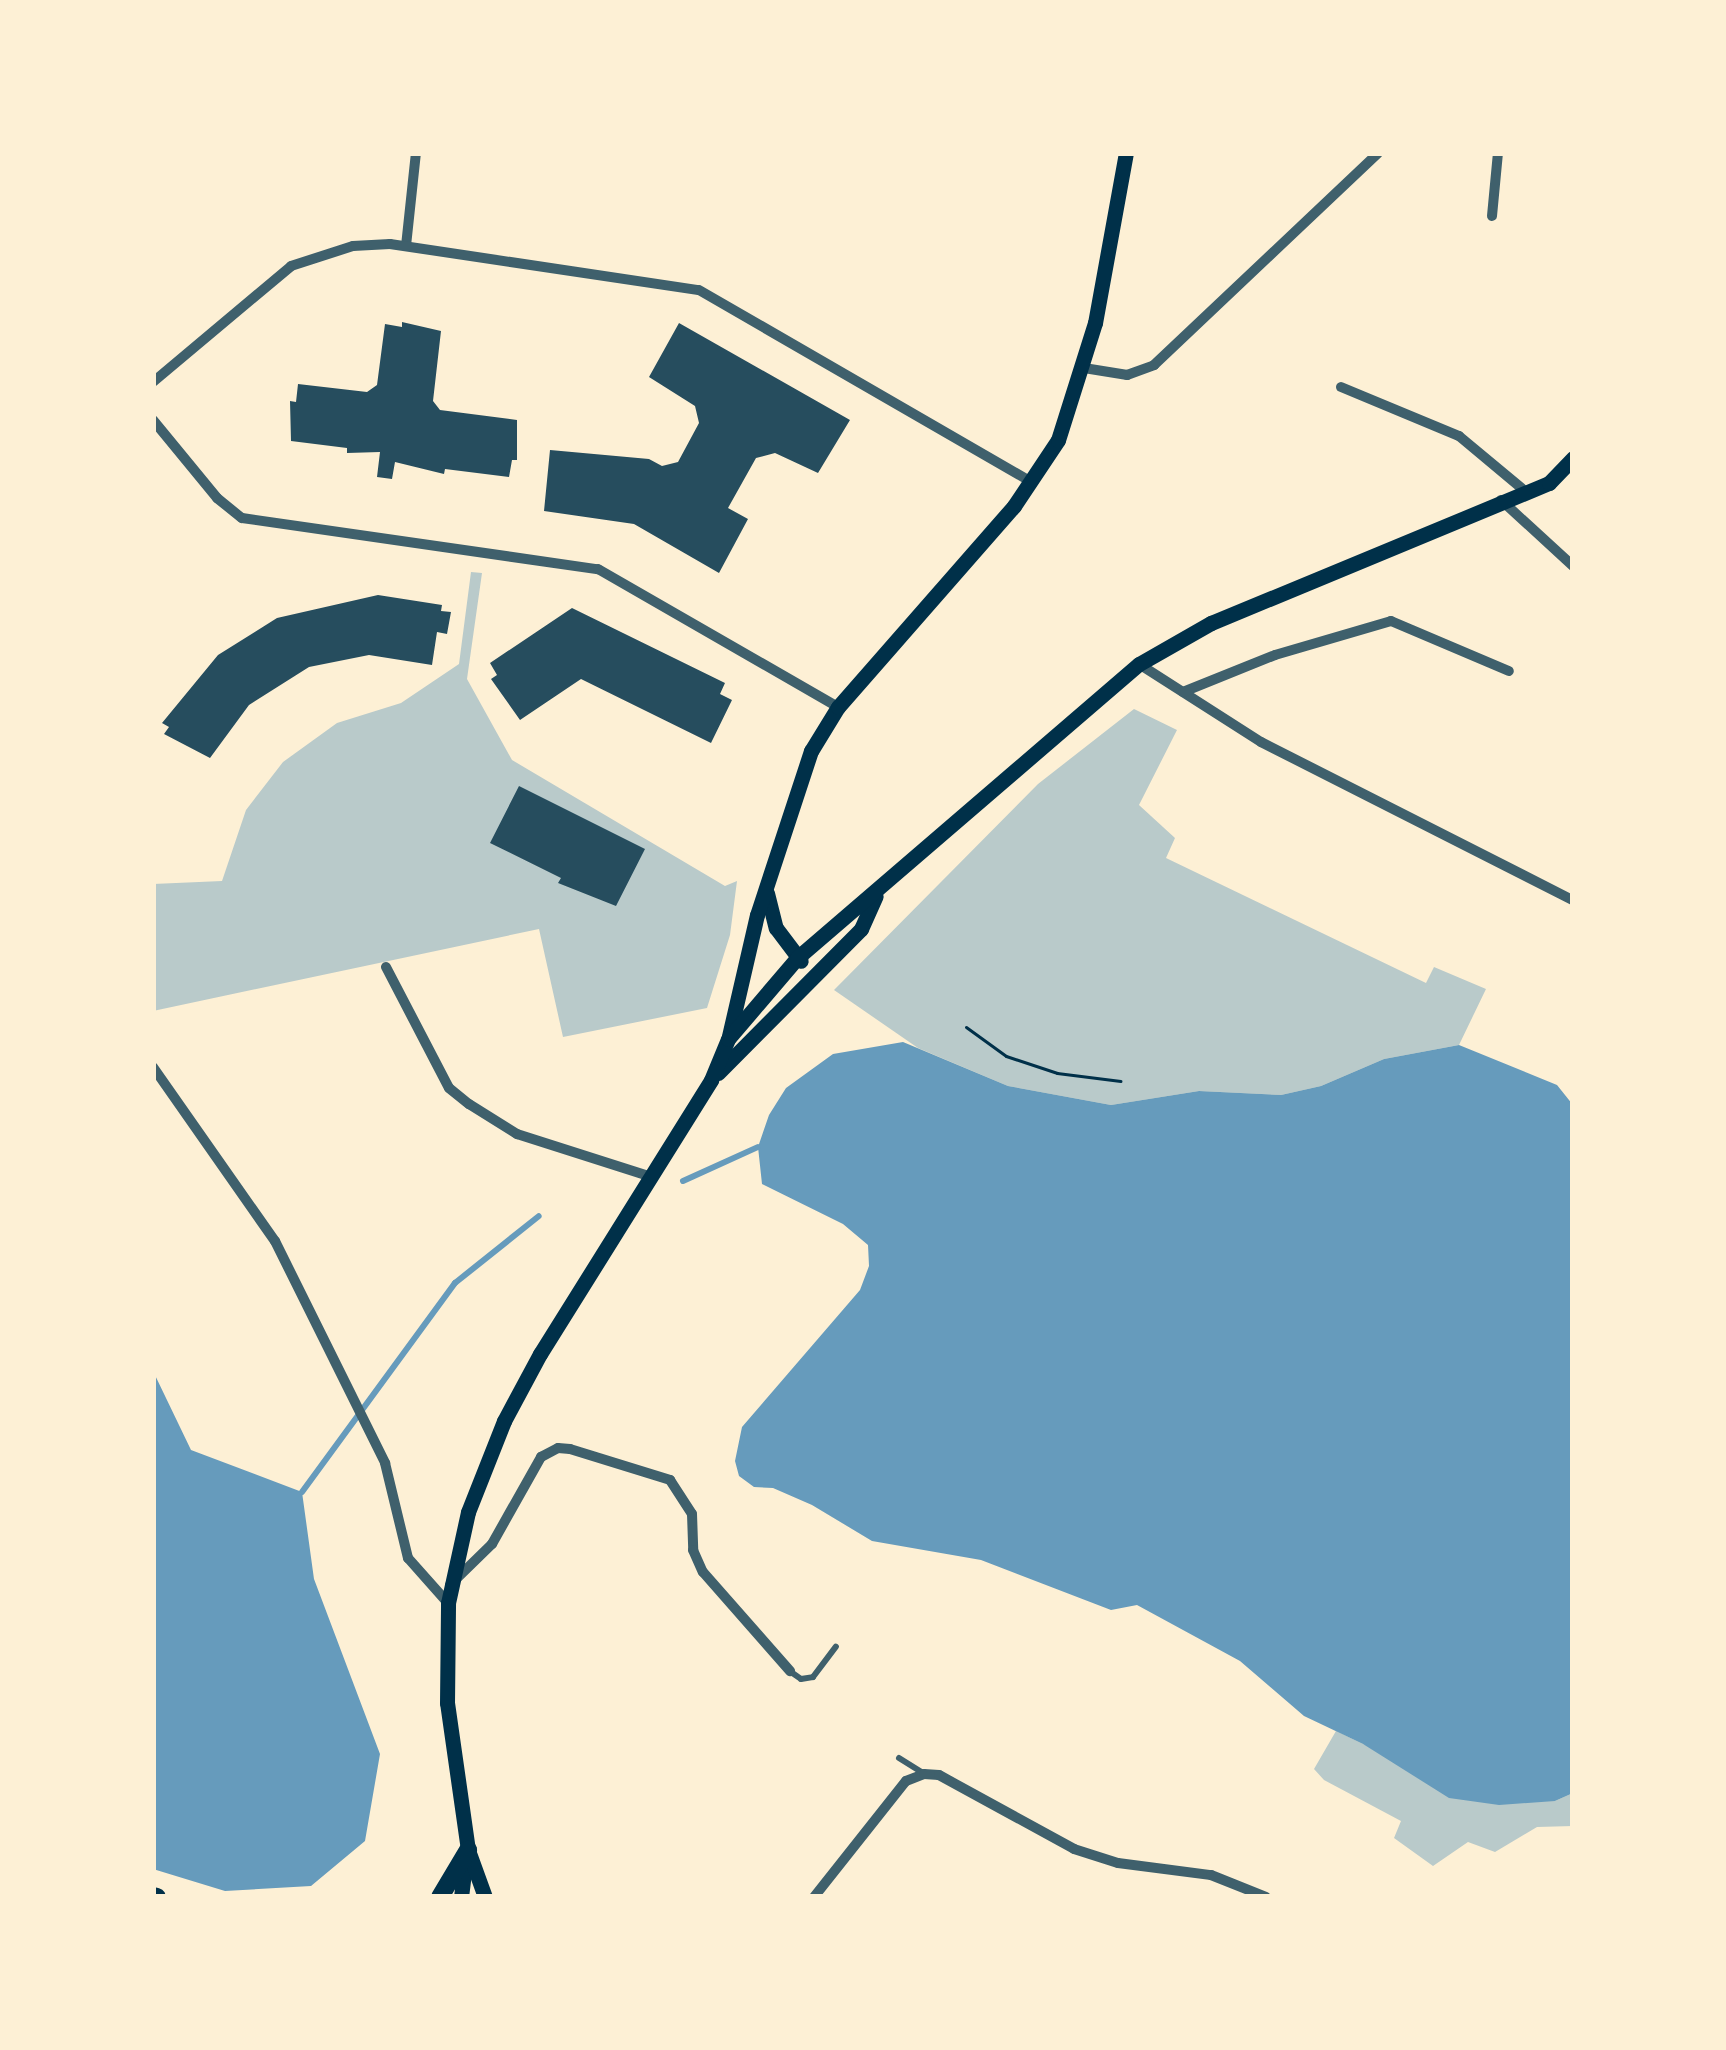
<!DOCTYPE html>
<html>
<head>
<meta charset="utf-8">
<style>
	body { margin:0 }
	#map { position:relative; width:1726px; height:2050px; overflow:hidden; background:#fdf0d5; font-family:"IBM Plex Sans",sans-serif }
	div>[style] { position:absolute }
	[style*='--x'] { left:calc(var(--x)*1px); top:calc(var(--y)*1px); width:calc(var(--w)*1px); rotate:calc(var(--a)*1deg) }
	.green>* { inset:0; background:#b9caca }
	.water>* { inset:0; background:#669bbc }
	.stream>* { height:6px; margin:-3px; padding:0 3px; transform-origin:3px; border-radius:3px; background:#669bbc }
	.building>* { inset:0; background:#264d5e }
	.path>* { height:3px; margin:-1.5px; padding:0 1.5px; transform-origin:1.5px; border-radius:1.5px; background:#003049 }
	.service>* { height:6px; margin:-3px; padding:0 3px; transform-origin:3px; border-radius:3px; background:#3f606c }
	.minor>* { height:10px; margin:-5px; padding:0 5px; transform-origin:5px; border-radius:5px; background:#3f606c }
	.secondary>* { height:15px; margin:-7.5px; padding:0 7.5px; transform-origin:7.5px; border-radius:7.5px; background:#003049 }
	.primary>* { height:18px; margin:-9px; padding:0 9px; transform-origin:9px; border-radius:9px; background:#003049 }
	span { translate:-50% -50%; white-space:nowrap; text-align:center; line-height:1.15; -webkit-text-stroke:12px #fdf0d5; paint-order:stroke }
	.frame { position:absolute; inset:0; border:156px solid #fdf0d5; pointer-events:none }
</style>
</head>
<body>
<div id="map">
	<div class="green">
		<div style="clip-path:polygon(471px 572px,482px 573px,467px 679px,512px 760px,725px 886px,737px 881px,730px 935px,707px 1008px,563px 1037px,539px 929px,153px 1011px,153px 884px,222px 881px,246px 810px,283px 762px,337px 723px,401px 703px,459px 664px)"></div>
		<div style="clip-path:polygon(1134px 709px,1177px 730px,1139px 805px,1175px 838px,1166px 858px,1426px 983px,1434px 967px,1486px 989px,1459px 1045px,1384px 1059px,1321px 1086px,1281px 1095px,1199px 1091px,1111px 1105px,1008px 1086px,918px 1048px,834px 990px,1038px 784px)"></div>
		<div style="clip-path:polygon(1336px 1731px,1363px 1744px,1555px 1801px,1573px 1793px,1573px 1826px,1537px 1827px,1495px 1852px,1468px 1842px,1433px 1866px,1394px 1838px,1401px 1821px,1324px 1780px,1314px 1769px)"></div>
	</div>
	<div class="water">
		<div style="clip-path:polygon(903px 1042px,1008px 1086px,1111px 1105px,1199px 1091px,1281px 1095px,1321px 1086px,1384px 1059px,1459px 1045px,1557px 1085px,1573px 1105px,1573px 1793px,1555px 1801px,1499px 1805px,1449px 1798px,1363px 1744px,1304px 1716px,1240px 1661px,1137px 1605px,1111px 1610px,981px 1560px,872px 1541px,812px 1505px,773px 1488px,754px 1487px,739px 1476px,735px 1461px,742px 1427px,860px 1290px,869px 1266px,868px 1245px,843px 1224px,762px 1184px,758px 1147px,769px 1115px,786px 1088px,833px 1054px)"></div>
		<div style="clip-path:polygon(153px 1371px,191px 1450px,302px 1492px,314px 1579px,380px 1754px,365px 1841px,311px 1886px,225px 1891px,153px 1869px)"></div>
	</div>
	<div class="stream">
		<div style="--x:683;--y:1181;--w:82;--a:-24.4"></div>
		<div style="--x:302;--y:1492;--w:259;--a:-53.8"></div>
		<div style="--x:455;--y:1283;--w:107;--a:-38.6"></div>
	</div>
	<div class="building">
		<div style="clip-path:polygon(402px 322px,441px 331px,433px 401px,440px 410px,517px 420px,517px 460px,512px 460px,509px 477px,445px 469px,444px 474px,395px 462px,392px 479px,377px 477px,380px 452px,347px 453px,347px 448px,291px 441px,290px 401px,296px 402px,298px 384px,367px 392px,377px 385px,385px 324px,402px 327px)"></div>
		<div style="clip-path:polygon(679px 323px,850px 420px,818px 473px,775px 453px,756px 458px,728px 508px,748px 519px,719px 573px,634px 524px,544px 511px,550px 450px,649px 459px,662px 466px,678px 462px,699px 423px,695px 406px,649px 377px)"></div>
		<div style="clip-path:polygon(378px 595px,442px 605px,441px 611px,451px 612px,447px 634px,437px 632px,432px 665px,369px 655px,309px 667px,249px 705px,210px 758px,164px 734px,169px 727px,162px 723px,218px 655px,277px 618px)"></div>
		<div style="clip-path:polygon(572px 608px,725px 683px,720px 694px,732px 700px,711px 743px,581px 679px,520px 720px,491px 679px,497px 675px,490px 663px)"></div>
		<div style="clip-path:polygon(519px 786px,645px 849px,616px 906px,558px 883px,561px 878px,490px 843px)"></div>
	</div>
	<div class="path">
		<div style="--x:966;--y:1027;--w:49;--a:35.9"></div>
		<div style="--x:1006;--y:1056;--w:54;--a:18.4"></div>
		<div style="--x:1057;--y:1073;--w:64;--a:7.2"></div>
	</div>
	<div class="service">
		<div style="--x:791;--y:1672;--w:12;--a:35"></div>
		<div style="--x:801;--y:1679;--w:12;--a:-9"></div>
		<div style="--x:813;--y:1677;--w:38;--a:-53"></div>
		<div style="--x:899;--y:1758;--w:26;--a:32"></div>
	</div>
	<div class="minor">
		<div style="--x:1492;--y:216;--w:63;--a:-84.6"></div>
		<div style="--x:406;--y:246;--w:94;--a:-83.9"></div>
		<div style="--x:1084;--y:368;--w:44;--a:9.2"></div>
		<div style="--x:1127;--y:375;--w:29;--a:-20"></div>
		<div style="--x:1154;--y:365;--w:308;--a:-43.4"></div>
		<div style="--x:153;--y:382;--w:180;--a:-40"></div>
		<div style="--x:291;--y:266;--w:65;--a:-17.9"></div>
		<div style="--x:353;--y:246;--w:37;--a:-3"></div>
		<div style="--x:390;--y:244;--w:312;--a:8.5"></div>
		<div style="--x:699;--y:290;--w:384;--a:30"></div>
		<div style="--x:1341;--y:387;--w:128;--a:22.6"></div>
		<div style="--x:1459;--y:436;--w:86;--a:39.8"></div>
		<div style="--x:153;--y:420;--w:101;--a:50.6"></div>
		<div style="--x:217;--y:498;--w:32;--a:39"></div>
		<div style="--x:242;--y:518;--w:360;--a:8.2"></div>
		<div style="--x:598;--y:569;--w:277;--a:29.9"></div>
		<div style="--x:1501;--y:500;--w:98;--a:42.5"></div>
		<div style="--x:1139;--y:664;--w:145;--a:32.6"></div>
		<div style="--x:1261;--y:742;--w:350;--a:26.9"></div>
		<div style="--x:1183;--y:692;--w:99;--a:-21.9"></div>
		<div style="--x:1275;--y:655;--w:121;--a:-16.3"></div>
		<div style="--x:1391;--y:621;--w:128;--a:23"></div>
		<div style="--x:386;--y:967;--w:136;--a:62.5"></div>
		<div style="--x:449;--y:1088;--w:26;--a:39"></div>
		<div style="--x:469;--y:1104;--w:57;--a:32"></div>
		<div style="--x:517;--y:1134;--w:139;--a:17.7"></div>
		<div style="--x:153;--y:1067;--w:213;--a:55"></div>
		<div style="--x:275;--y:1241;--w:248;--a:63.6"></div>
		<div style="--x:385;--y:1463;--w:98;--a:76.4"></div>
		<div style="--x:408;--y:1558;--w:60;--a:48.4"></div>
		<div style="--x:450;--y:1585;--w:59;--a:-44.3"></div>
		<div style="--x:492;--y:1544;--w:100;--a:-60.6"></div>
		<div style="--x:541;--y:1457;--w:19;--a:-28"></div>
		<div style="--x:558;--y:1448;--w:12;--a:5"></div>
		<div style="--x:570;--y:1449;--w:105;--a:17.2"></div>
		<div style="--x:670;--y:1480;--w:40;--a:57.1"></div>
		<div style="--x:692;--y:1514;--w:36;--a:88"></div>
		<div style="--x:693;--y:1550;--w:24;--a:66"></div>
		<div style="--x:703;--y:1572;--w:132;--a:48.7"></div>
		<div style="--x:814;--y:1897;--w:148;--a:-51.6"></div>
		<div style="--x:906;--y:1781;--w:19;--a:-21"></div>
		<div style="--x:924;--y:1774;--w:15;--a:4"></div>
		<div style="--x:939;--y:1775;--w:154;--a:28.7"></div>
		<div style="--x:1074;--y:1849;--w:46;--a:17.7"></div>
		<div style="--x:1118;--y:1863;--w:94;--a:7.4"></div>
		<div style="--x:1211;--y:1875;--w:59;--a:21.8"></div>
	</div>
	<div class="secondary">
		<div style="--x:767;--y:893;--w:36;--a:76"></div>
		<div style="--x:776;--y:928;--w:41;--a:52.9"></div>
		<div style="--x:729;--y:1036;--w:124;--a:-77"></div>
		<div style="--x:757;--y:915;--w:173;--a:-71.8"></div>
		<div style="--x:811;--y:751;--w:52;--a:-58.5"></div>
		<div style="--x:838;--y:707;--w:267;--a:-48.8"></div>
		<div style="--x:1014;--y:506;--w:79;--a:-56.3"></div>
		<div style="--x:1058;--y:440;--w:123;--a:-72.5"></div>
		<div style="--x:1095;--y:323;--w:173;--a:-79.7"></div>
		<div style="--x:718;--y:1073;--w:203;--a:-45.2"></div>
		<div style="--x:861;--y:929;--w:36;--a:-66"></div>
		<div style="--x:461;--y:1897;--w:38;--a:-83"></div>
		<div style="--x:485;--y:1897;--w:50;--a:-109.9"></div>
		<div style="--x:468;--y:1850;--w:148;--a:-98.1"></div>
		<div style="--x:447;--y:1703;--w:100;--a:-89.4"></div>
		<div style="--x:448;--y:1603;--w:93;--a:-77.6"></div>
		<div style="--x:468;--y:1512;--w:98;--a:-68.4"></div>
		<div style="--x:504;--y:1421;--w:76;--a:-61.8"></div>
		<div style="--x:540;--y:1354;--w:323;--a:-58"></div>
		<div style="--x:711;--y:1080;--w:44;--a:-67.5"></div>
		<div style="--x:728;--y:1039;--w:106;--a:-49.6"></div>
		<div style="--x:797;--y:958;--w:451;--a:-40.7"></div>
		<div style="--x:1139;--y:664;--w:83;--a:-29.7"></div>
		<div style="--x:1211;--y:623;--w:366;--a:-22.5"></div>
		<div style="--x:1549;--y:483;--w:35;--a:-46"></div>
	</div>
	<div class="primary">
		<div style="--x:153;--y:1896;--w:4;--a:14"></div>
		<div style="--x:440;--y:1897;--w:55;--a:-59.2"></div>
	</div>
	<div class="frame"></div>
</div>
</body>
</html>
